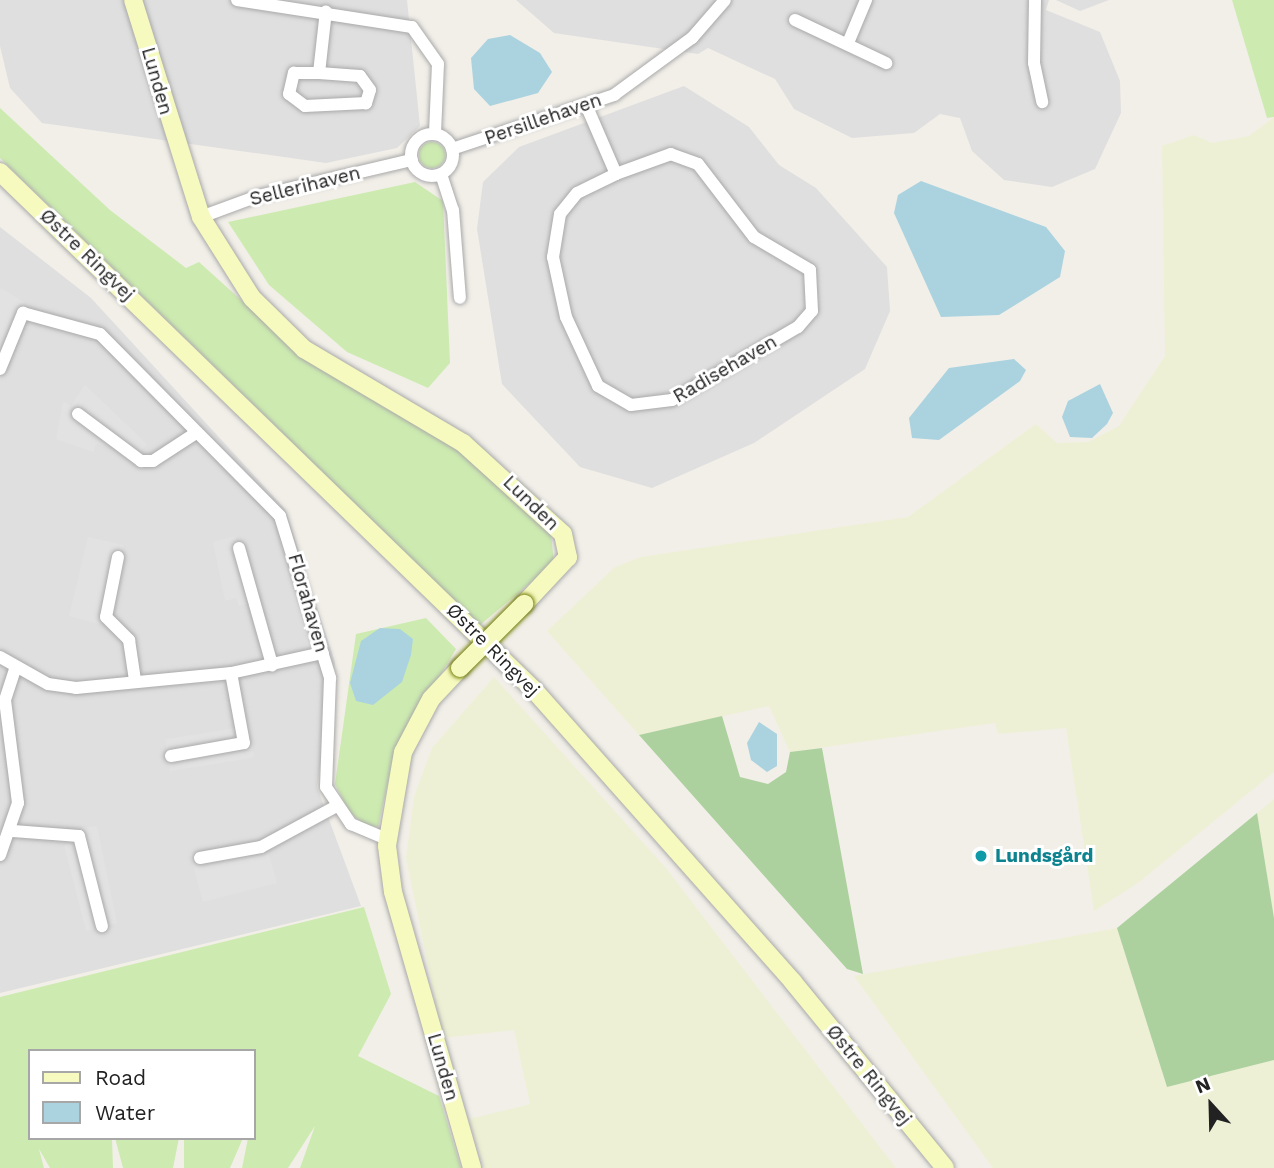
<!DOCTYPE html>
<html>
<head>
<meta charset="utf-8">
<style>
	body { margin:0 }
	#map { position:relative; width:1274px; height:1168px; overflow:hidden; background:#f2efe9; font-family:"Work Sans",sans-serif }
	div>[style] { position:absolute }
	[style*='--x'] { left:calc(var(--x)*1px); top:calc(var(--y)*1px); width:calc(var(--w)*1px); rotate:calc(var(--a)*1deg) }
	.residential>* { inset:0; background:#e0dfdf }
	.farmland>* { inset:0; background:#eef0d5 }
	.grass>* { inset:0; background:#cdebb0 }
	.round { border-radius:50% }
	.forest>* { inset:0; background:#add19e }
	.parking>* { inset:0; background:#e2e2e2; transform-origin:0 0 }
	.water>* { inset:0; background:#aad3df }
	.roads { filter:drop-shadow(0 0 2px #a9a9a9) drop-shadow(0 0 2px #a9a9a9) }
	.street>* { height:12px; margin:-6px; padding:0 6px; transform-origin:6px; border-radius:6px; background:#fff }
	.street>.ring { margin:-6px; padding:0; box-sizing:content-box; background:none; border:12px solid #fff; border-radius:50% }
	.secondary>* { height:18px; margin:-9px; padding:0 9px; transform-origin:9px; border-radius:9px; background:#f7fabf }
	.bridges { filter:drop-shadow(0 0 2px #707d05) drop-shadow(0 0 2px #707d05) }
	.secondary-bridge>* { height:18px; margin:-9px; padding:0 9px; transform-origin:9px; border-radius:9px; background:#f7fabf }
	.dots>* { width:19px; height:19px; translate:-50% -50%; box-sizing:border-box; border:4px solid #fff; border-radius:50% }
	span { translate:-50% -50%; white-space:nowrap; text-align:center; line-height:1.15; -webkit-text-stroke:6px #fff; paint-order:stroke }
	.street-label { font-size:19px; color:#222 }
	.culture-label { font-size:19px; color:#0d838f; font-weight:700 }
	.left { translate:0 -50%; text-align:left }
	.legend { position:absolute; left:28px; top:1049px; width:228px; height:91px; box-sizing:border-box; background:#fff; border:2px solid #a7a7a7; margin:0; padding:9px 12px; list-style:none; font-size:21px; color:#222 }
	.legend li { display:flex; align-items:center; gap:14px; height:35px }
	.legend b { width:35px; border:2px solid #a7a7a7 }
	.north { position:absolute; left:1176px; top:1070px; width:70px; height:70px; -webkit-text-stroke:5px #fff; paint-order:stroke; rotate:338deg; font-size:19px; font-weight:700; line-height:28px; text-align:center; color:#222 }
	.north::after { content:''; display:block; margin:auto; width:24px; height:32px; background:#222; clip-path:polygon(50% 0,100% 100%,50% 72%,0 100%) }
</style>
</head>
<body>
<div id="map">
	<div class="residential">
		<div style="clip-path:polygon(0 0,407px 0,420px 126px,397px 148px,326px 163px,42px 123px,10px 88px,0 46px)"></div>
		<div style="clip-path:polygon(516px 0,1049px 0,1046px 10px,1100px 32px,1120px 81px,1121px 113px,1095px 169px,1052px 187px,1004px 180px,972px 151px,960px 118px,940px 114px,914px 133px,852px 138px,794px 109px,775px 79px,708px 48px,698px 54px,554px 33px)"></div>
		<div style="clip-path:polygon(1056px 0,1109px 0,1080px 11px)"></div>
		<div style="clip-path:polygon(684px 86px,749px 127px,779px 165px,816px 188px,887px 267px,890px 311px,865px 369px,754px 443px,652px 488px,580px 467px,502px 384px,477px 229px,483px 182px,519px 147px)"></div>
		<div style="clip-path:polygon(0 227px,91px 298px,285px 509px,335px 662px,317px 787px,361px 906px,0 993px)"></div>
	</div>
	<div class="farmland">
		<div style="clip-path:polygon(1274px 117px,1274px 772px,1138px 883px,1094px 911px,1066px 728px,998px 734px,995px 723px,790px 752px,769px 706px,639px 735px,547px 631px,615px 567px,641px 557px,908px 517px,1036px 424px,1057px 443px,1088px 442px,1119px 426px,1165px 356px,1162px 146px,1194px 135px,1212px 143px,1249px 136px)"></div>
		<div style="clip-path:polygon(494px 677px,665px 867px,896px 1168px,484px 1168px,469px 1119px,530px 1104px,514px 1030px,443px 1038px,406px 858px,414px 797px,432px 748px)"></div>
		<div style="clip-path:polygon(1274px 799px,1274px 918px,1257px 813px)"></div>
		<div style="clip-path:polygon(1117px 928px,1167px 1087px,1274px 1060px,1274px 1168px,993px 1168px,854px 976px)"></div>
	</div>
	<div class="grass">
		<div style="clip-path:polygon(1232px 0,1274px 0,1274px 117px,1267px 118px)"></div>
		<div style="clip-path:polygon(0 108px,110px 210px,186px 268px,199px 262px,311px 363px,463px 448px,551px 534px,554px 563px,480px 625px,0 158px)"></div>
		<div class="round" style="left:419px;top:142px;width:26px;height:26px"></div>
		<div style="clip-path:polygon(415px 182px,443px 201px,450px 363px,428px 388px,347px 352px,269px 285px,228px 222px)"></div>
		<div style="clip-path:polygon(426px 618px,456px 649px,395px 750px,378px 827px,365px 825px,349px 812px,335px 784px,356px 634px)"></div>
		<div style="clip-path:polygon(364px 907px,391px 994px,358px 1056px,439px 1096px,461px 1168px,300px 1168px,315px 1126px,288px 1168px,242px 1168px,248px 1138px,254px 1138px,254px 1051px,30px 1051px,30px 1138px,112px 1138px,113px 1168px,50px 1168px,39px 1149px,44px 1168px,0 1168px,0 997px)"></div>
		<div style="clip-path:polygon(115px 1138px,179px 1138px,173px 1168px,123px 1168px)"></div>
		<div style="clip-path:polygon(184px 1138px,243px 1138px,230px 1168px,184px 1168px)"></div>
	</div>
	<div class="forest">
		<div style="clip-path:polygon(722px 716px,740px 777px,768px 784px,786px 772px,790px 752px,822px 748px,863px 974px,847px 969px,639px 735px)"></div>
		<div style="clip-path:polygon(1257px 813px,1274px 918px,1274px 1060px,1167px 1087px,1117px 928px)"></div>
	</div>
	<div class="parking">
		<div style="clip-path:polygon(1px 288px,29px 305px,0 382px,0 290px)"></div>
		<div style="clip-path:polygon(85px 385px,147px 444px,141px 451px,96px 444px,93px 452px,56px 439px,63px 401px,71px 406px)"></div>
		<div style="clip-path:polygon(235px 536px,259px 600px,239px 606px,236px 598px,225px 601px,213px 542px)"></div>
		<div style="clip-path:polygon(88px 537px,124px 545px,110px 611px,98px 624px,69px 616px)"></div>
		<div style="left:249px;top:726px;width:32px;height:85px;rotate:81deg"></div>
		<div style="clip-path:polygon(97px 826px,117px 923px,86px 931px,64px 845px,72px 842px,72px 829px)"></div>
		<div style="clip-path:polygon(265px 841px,277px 883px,203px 902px,190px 854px)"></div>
	</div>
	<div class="water">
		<div style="clip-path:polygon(510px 35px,540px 53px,552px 72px,538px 93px,490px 106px,474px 89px,471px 58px,488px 39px)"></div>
		<div style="clip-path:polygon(921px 181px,1046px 227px,1065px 251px,1060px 277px,999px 315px,941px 317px,894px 213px,898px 195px)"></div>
		<div style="clip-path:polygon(1014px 359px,1026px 370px,1020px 381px,939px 440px,912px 438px,909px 418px,949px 368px)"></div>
		<div style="clip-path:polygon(1100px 384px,1113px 413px,1107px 424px,1092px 438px,1070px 437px,1062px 417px,1068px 401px)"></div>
		<div style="clip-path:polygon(380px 628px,400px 629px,413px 639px,411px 655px,402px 682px,373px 705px,356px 701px,350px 683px,361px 641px)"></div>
		<div style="clip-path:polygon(759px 722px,777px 734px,777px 766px,767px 772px,751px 760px,747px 743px)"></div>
	</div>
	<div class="roads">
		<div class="street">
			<div style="--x:237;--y:0;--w:177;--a:8.8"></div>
			<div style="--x:412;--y:27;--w:45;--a:54.9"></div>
			<div style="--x:438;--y:64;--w:70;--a:92.5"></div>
			<div style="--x:1035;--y:0;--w:63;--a:90.9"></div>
			<div style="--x:1034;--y:63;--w:40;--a:78"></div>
			<div style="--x:795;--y:20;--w:101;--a:25.3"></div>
			<div style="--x:848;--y:43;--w:47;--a:-67.3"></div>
			<div style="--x:319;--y:73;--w:41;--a:4.2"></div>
			<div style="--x:360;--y:76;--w:17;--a:54"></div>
			<div style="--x:370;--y:90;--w:14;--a:107"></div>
			<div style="--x:366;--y:103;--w:61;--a:177.2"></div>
			<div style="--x:305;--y:106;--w:20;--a:-143"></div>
			<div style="--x:289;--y:94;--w:22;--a:-77"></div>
			<div style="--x:294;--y:73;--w:25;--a:0"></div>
			<div style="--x:319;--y:73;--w:62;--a:-83.6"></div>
			<div style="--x:587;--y:107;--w:73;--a:66.6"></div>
			<div style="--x:616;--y:174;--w:43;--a:154"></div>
			<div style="--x:577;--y:193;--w:27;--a:129"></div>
			<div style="--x:560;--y:214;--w:44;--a:99.2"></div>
			<div style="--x:553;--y:257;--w:61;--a:77.8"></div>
			<div style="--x:566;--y:317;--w:76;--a:65.1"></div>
			<div style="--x:598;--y:386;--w:38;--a:30"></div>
			<div style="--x:631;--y:405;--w:41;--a:-7"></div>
			<div style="--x:672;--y:400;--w:146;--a:-30.1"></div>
			<div style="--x:798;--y:327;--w:21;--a:-49"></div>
			<div style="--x:812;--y:311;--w:41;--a:-92.8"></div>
			<div style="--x:810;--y:270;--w:65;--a:-149.5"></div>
			<div style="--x:754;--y:237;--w:92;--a:-127.5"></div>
			<div style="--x:698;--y:164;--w:29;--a:-160"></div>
			<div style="--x:671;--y:154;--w:59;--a:160"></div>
			<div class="ring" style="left:411px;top:134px;width:30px;height:30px"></div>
			<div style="--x:452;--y:149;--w:171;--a:-18.4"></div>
			<div style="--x:614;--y:95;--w:97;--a:-36.2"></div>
			<div style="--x:692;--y:38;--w:50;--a:-49"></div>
			<div style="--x:441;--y:174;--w:38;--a:72"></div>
			<div style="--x:453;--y:210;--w:88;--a:85.5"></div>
			<div style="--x:201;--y:217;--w:61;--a:-20.2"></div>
			<div style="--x:258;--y:196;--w:158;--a:-13.2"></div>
			<div style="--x:0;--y:369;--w:61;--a:-67.7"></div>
			<div style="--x:23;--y:313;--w:80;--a:15.3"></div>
			<div style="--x:100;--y:334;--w:256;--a:45.3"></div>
			<div style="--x:280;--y:516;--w:170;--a:72.8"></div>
			<div style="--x:330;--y:678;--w:109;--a:92.1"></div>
			<div style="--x:326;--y:787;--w:45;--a:56"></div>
			<div style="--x:351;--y:824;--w:38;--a:23"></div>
			<div style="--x:78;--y:414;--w:79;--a:36.7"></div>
			<div style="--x:141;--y:461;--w:12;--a:0"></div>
			<div style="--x:153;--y:461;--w:51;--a:-33.1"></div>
			<div style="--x:239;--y:548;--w:122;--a:74.2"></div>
			<div style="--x:118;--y:557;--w:61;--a:101.3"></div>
			<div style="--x:106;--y:617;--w:33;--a:45"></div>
			<div style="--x:129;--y:640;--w:40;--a:81.5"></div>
			<div style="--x:0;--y:657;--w:55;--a:29.4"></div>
			<div style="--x:48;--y:684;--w:28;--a:8"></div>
			<div style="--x:76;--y:688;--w:156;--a:-5.5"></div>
			<div style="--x:231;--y:673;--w:94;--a:-12.3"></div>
			<div style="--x:171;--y:756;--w:74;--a:-10.1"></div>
			<div style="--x:244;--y:743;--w:71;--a:-100.5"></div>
			<div style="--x:13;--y:831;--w:66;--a:4.3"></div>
			<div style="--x:79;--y:836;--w:93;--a:75.7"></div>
			<div style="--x:0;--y:855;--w:55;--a:-70.9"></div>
			<div style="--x:18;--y:803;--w:104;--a:-97.2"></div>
			<div style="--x:5;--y:700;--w:32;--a:-72"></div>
			<div style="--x:200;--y:858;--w:62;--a:-10.2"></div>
			<div style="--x:261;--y:847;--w:84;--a:-28.4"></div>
		</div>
		<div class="secondary">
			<div style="--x:133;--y:0;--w:227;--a:72.6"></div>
			<div style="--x:201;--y:217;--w:96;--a:57.8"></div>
			<div style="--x:252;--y:298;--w:73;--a:44.4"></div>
			<div style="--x:304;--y:349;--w:185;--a:30.6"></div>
			<div style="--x:463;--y:443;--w:135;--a:42.3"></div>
			<div style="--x:563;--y:534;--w:24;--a:78"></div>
			<div style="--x:568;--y:557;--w:64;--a:133.1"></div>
			<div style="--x:0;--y:172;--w:744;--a:44.13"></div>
			<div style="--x:534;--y:690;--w:390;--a:48.4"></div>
			<div style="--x:793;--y:982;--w:240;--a:50.7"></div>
			<div style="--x:460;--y:668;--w:42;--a:133.1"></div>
			<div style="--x:431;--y:699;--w:60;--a:117.8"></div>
			<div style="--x:403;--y:752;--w:95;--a:99.7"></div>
			<div style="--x:387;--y:846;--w:46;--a:82.6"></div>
			<div style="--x:393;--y:892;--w:287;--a:74"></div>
		</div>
	</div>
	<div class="bridges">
		<div class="secondary-bridge">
			<div style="--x:460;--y:668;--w:91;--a:-45"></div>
		</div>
	</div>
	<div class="dots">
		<div style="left:981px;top:856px;background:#0f9aa8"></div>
	</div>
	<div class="street-label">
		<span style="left:157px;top:81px;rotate:74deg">Lunden</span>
		<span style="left:543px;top:119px;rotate:-19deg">Persillehaven</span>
		<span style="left:305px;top:186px;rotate:-14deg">Sellerihaven</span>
		<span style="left:87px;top:255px;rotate:44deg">Østre Ringvej</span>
		<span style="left:725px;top:369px;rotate:-30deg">Radisehaven</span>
		<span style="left:531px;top:503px;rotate:44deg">Lunden</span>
		<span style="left:308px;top:603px;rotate:74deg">Florahaven</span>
		<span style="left:493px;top:650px;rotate:45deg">Østre Ringvej</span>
		<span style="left:443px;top:1067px;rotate:74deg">Lunden</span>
		<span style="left:869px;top:1075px;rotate:51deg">Østre Ringvej</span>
	</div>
	<div class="culture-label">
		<span class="left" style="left:995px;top:856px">Lundsgård</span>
	</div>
	<ul class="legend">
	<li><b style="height:9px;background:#f7fabf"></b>Road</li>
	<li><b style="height:19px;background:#aad3df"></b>Water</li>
	</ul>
	<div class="north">N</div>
</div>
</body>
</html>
